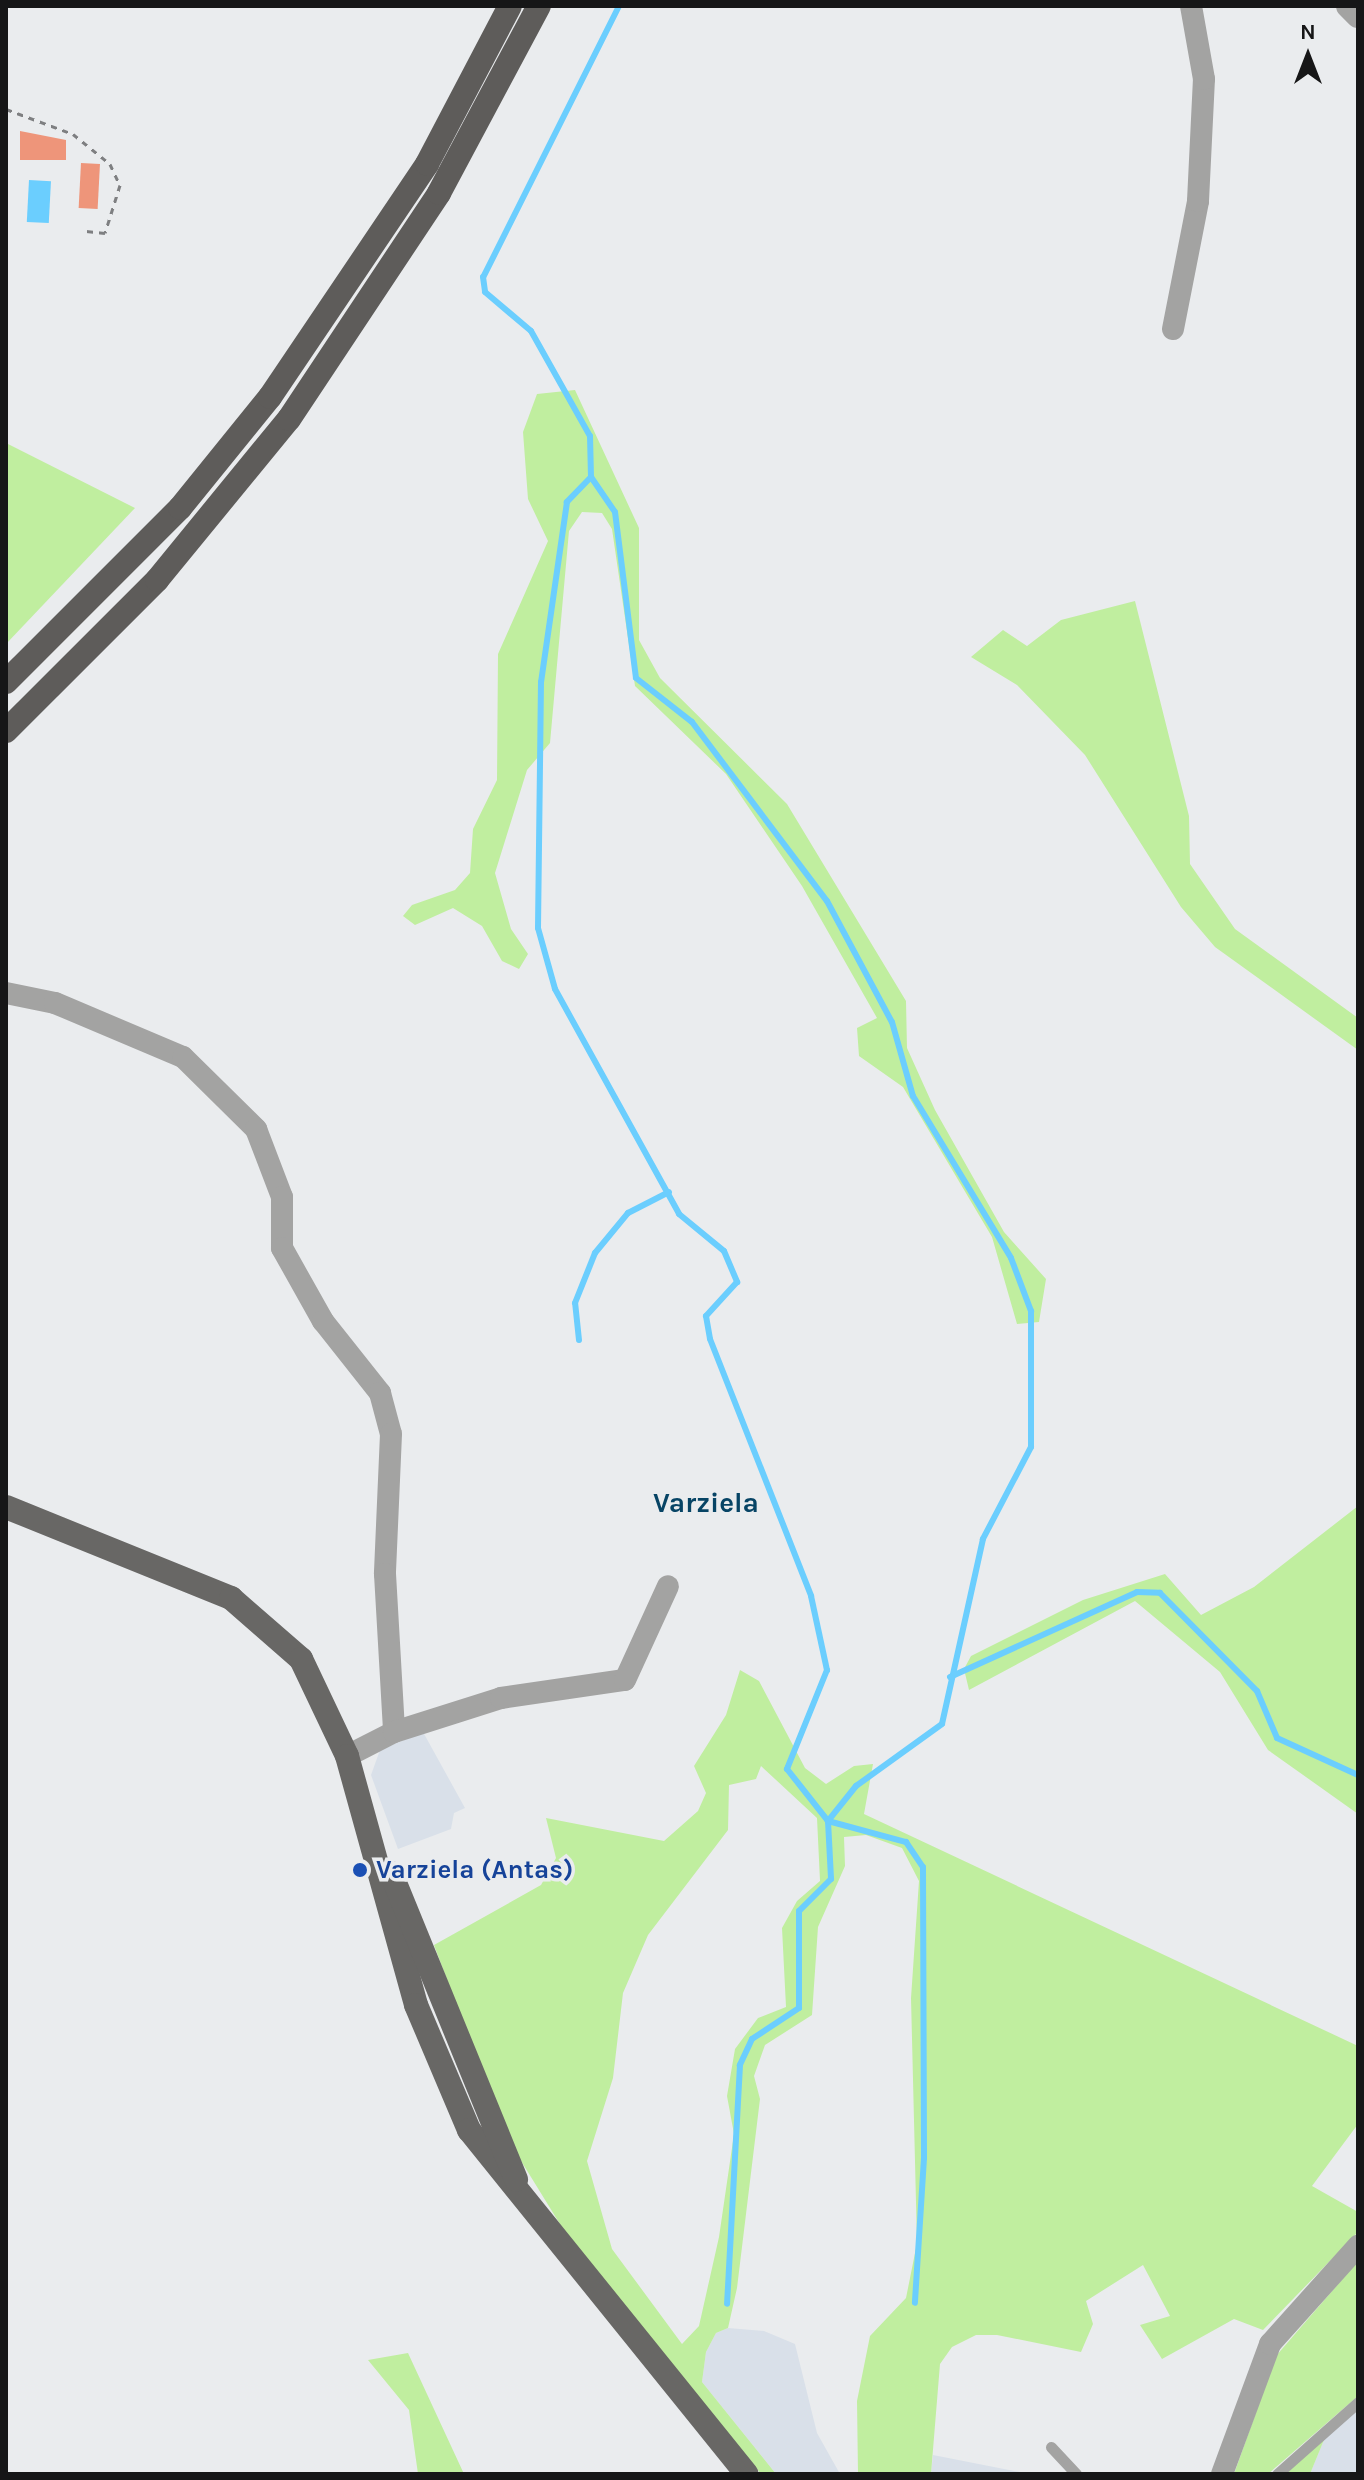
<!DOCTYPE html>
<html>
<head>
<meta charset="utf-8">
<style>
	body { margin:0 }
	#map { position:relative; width:1364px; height:2480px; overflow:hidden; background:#eaecee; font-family:Karla,sans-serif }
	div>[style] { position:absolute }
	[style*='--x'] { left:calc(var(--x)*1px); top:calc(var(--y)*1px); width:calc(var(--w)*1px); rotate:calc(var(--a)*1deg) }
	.built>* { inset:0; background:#d9e0e9 }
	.green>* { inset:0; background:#c0ee9f }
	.water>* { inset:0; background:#6bcefe; transform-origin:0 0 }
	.stream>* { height:6px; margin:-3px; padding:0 3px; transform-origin:3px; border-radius:3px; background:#6bcefe }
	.building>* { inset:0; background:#ee957a; transform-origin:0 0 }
	.path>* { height:3px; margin-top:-1.5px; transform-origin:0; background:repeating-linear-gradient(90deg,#7e7f81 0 6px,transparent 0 12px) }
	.service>* { height:11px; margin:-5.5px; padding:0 5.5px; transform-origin:5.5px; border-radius:5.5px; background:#a3a3a2 }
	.minor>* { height:22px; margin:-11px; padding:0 11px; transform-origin:11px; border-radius:11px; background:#a3a3a2 }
	.tertiary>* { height:24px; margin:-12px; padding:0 12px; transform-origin:12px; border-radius:12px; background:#a3a3a2 }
	.primary>* { height:24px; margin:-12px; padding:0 12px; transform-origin:12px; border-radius:12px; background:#686765 }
	.trunk>* { height:24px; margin:-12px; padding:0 12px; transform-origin:12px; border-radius:12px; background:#5e5c5a }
	.dots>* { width:22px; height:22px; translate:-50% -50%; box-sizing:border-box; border:4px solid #eaecee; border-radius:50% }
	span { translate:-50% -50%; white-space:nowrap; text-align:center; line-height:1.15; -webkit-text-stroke:7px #eaecee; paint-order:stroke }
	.transit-label { font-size:26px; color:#164399; font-weight:700 }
	.left { translate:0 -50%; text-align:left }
	.neighbourhood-label { font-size:28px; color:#074465; font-weight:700 }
	.frame { position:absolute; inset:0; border:8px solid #161617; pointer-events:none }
	.north { position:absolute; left:1268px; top:16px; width:80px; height:80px; -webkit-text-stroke:6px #eaecee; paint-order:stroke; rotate:0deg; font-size:22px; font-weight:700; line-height:32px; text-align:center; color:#161617 }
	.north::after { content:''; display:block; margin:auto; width:28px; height:36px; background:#161617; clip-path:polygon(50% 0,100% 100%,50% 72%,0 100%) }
</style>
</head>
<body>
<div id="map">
	<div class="built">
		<div style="clip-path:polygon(423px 1732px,465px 1808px,454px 1813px,451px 1829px,398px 1849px,371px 1775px,380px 1750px)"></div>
		<div style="clip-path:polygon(728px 2328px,764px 2331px,795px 2344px,817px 2433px,840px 2474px,776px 2474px,702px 2382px,706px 2352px,716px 2333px)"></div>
		<div style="clip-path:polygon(1358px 2408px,1358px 2474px,1310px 2474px,1326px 2435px)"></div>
		<div style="clip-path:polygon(933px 2455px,1030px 2474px,931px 2474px)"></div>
	</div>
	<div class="green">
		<div style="clip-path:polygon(575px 390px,639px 528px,639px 640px,660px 678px,787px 804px,906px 1001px,907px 1048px,935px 1110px,1004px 1232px,1046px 1279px,1039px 1322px,1017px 1324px,992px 1237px,903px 1087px,859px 1056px,857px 1028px,877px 1018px,802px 886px,726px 774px,635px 686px,612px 529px,602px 513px,582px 512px,569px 531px,550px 743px,527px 770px,495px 873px,511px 929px,528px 954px,519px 969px,502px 961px,482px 926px,453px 908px,415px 925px,403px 916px,412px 905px,455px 890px,470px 873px,473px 829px,497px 780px,498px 654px,548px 541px,528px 499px,523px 432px,537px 394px)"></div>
		<div style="clip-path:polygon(6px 443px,135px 508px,6px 644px)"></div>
		<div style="clip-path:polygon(1135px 601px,1189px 816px,1190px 864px,1235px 929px,1358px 1018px,1358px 1050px,1215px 947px,1181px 907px,1085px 755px,1017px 685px,971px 657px,1003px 630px,1027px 646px,1061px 620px)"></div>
		<div style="clip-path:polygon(1358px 1506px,1358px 1814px,1268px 1750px,1220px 1672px,1135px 1601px,969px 1690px,964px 1669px,971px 1656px,1083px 1600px,1165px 1574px,1201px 1615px,1254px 1587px)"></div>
		<div style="clip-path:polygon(evenodd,740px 1670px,759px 1681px,805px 1768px,826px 1784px,854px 1766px,873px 1764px,864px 1814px,1358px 2046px,1358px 2124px,1312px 2186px,1358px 2212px,1358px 2232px,1263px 2330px,1234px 2319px,1162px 2359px,1140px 2325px,1170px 2316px,1143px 2265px,1086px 2301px,1093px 2324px,1081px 2352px,997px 2335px,976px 2335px,952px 2347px,940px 2364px,931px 2474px,858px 2474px,857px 2401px,870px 2336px,906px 2298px,917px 2243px,911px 1998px,919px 1881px,902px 1848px,866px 1835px,844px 1837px,845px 1866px,818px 1927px,812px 2015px,765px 2045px,754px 2076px,760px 2099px,737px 2288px,728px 2328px,716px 2333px,706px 2352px,702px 2382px,776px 2474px,761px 2474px,563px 2229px,505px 2135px,434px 1945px,541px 1885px,556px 1858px,546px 1818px,664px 1841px,698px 1811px,706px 1793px,694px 1766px,726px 1715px,740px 1670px,761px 1766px,817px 1818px,820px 1881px,797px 1901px,782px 1928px,786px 2007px,758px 2018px,735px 2049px,727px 2096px,734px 2134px,719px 2237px,699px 2326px,682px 2344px,612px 2249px,587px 2161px,613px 2078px,623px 1993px,648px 1935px,728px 1830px,729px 1785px,756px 1779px,761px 1766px)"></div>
		<div style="clip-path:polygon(1358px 2261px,1358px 2396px,1268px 2474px,1234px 2474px,1276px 2356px)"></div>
		<div style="clip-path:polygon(408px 2353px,464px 2474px,418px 2474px,409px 2410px,368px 2360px)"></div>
		<div style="clip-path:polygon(1326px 2435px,1310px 2474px,1286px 2474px,1290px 2470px)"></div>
	</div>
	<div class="water">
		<div style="left:29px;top:180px;width:22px;height:42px;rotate:3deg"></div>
	</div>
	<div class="stream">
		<div style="--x:619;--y:6;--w:303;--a:116.6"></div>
		<div style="--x:483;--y:277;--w:15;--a:82"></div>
		<div style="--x:485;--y:292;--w:60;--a:40.3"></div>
		<div style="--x:531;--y:331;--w:120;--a:60.7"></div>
		<div style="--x:590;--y:436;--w:41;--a:88.6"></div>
		<div style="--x:591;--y:477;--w:35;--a:134"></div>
		<div style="--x:567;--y:502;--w:182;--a:98.2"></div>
		<div style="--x:541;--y:682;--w:246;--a:90.7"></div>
		<div style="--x:538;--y:928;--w:63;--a:74.4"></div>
		<div style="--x:555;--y:989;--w:257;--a:61.1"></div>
		<div style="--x:679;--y:1214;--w:58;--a:39.4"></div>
		<div style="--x:724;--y:1251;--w:34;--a:67"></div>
		<div style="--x:737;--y:1282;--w:46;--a:132.4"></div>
		<div style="--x:706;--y:1316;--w:23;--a:80"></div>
		<div style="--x:710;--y:1339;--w:276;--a:68.5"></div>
		<div style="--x:811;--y:1596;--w:76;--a:77.8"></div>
		<div style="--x:827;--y:1670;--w:107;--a:112"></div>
		<div style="--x:787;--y:1769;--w:66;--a:51.7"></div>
		<div style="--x:828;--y:1821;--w:58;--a:87"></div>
		<div style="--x:831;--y:1879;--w:45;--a:135"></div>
		<div style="--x:799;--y:1911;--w:97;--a:90"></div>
		<div style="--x:799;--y:2008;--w:56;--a:146.6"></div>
		<div style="--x:752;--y:2039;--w:29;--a:115"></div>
		<div style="--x:740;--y:2065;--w:239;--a:93.1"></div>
		<div style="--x:591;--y:477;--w:42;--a:55.6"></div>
		<div style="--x:615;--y:512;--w:167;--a:82.8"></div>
		<div style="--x:636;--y:678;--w:71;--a:38.2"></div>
		<div style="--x:692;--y:722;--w:224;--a:53"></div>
		<div style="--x:827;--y:901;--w:137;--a:61.8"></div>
		<div style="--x:892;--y:1022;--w:77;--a:74.2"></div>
		<div style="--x:913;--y:1096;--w:189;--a:58.8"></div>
		<div style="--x:1011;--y:1258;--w:57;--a:69.3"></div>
		<div style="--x:1031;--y:1311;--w:136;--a:90"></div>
		<div style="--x:1031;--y:1447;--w:104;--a:117.6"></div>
		<div style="--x:983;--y:1539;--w:189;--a:102.5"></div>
		<div style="--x:942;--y:1724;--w:106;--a:144.2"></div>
		<div style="--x:856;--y:1786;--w:45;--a:128.7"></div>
		<div style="--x:828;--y:1821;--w:81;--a:15.1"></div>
		<div style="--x:906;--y:1842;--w:30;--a:56"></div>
		<div style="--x:923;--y:1867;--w:291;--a:89.8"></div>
		<div style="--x:924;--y:2158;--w:145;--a:93.6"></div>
		<div style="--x:579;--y:1340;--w:37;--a:-96"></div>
		<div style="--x:575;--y:1303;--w:54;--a:-68.2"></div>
		<div style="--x:595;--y:1253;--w:52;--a:-50.5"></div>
		<div style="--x:628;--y:1213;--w:46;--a:-27.1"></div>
		<div style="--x:950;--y:1677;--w:205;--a:-24.4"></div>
		<div style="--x:1137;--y:1592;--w:23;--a:2"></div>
		<div style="--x:1160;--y:1593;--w:138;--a:45.3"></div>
		<div style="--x:1257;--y:1691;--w:51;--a:66.9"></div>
		<div style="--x:1277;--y:1738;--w:89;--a:24.6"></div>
	</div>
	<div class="building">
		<div style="clip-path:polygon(20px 131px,66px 140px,66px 160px,20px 160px)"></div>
		<div style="left:81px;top:163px;width:19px;height:45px;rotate:3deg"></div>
	</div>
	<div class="path">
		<div style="--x:6;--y:109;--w:72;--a:20.5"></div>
		<div style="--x:73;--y:134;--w:48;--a:39"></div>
		<div style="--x:110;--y:164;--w:23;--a:65"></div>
		<div style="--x:120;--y:185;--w:50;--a:107.4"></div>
		<div style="--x:105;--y:233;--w:19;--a:-174"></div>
	</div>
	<div class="service">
		<div style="--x:1051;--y:2447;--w:37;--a:47"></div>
		<div style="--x:1277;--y:2474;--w:108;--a:-41.6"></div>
	</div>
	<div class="minor">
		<div style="--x:1173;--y:329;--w:130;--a:-78.9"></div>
		<div style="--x:1198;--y:201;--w:122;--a:-87.2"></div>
		<div style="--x:1204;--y:79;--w:74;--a:-100.1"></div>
		<div style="--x:6;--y:993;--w:50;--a:11.5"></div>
		<div style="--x:55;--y:1003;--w:139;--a:22.9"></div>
		<div style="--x:183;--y:1057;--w:103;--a:44.6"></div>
		<div style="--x:256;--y:1129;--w:73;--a:69.1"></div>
		<div style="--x:282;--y:1197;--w:51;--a:90"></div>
		<div style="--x:282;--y:1248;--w:84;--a:60.7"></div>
		<div style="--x:323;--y:1321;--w:92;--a:51.6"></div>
		<div style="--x:380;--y:1393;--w:42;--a:75"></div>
		<div style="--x:391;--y:1434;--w:140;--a:92.5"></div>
		<div style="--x:385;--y:1574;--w:158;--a:86.7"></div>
		<div style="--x:394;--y:1732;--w:53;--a:152.9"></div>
		<div style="--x:394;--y:1732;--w:112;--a:-17.6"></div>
		<div style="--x:501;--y:1698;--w:125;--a:-8.3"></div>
		<div style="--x:625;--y:1680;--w:103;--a:-65.4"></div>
		<div style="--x:1222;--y:2474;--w:139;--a:-69.7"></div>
		<div style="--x:1270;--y:2344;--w:132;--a:-48.1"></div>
	</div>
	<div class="tertiary">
		<div style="--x:1348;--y:6;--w:14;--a:45"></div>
	</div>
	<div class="primary">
		<div style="--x:6;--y:1507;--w:243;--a:22"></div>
		<div style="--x:231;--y:1598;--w:93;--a:41.1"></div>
		<div style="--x:301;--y:1659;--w:107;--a:64.6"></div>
		<div style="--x:347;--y:1756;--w:258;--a:74.5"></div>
		<div style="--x:416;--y:2005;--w:136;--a:67"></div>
		<div style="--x:469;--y:2130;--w:442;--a:51.1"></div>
		<div style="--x:391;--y:1873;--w:331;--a:67.8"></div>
	</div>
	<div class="trunk">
		<div style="--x:6;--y:682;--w:246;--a:-45"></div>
		<div style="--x:180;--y:508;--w:143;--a:-51"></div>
		<div style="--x:270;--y:397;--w:281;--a:-56"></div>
		<div style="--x:427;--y:164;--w:178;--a:-62.3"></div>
		<div style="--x:6;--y:731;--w:214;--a:-45"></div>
		<div style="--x:157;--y:580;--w:208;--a:-50.7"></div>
		<div style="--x:289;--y:419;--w:271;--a:-56.4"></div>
		<div style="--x:439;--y:193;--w:212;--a:-61.9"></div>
	</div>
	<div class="dots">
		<div style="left:360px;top:1870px;background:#1a4fb4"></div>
	</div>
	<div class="transit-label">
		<span class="left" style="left:376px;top:1870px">Varziela (Antas)</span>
	</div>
	<div class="neighbourhood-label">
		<span style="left:706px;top:1503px">Varziela</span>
	</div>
	<div class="frame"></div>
	<div class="north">N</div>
</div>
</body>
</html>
